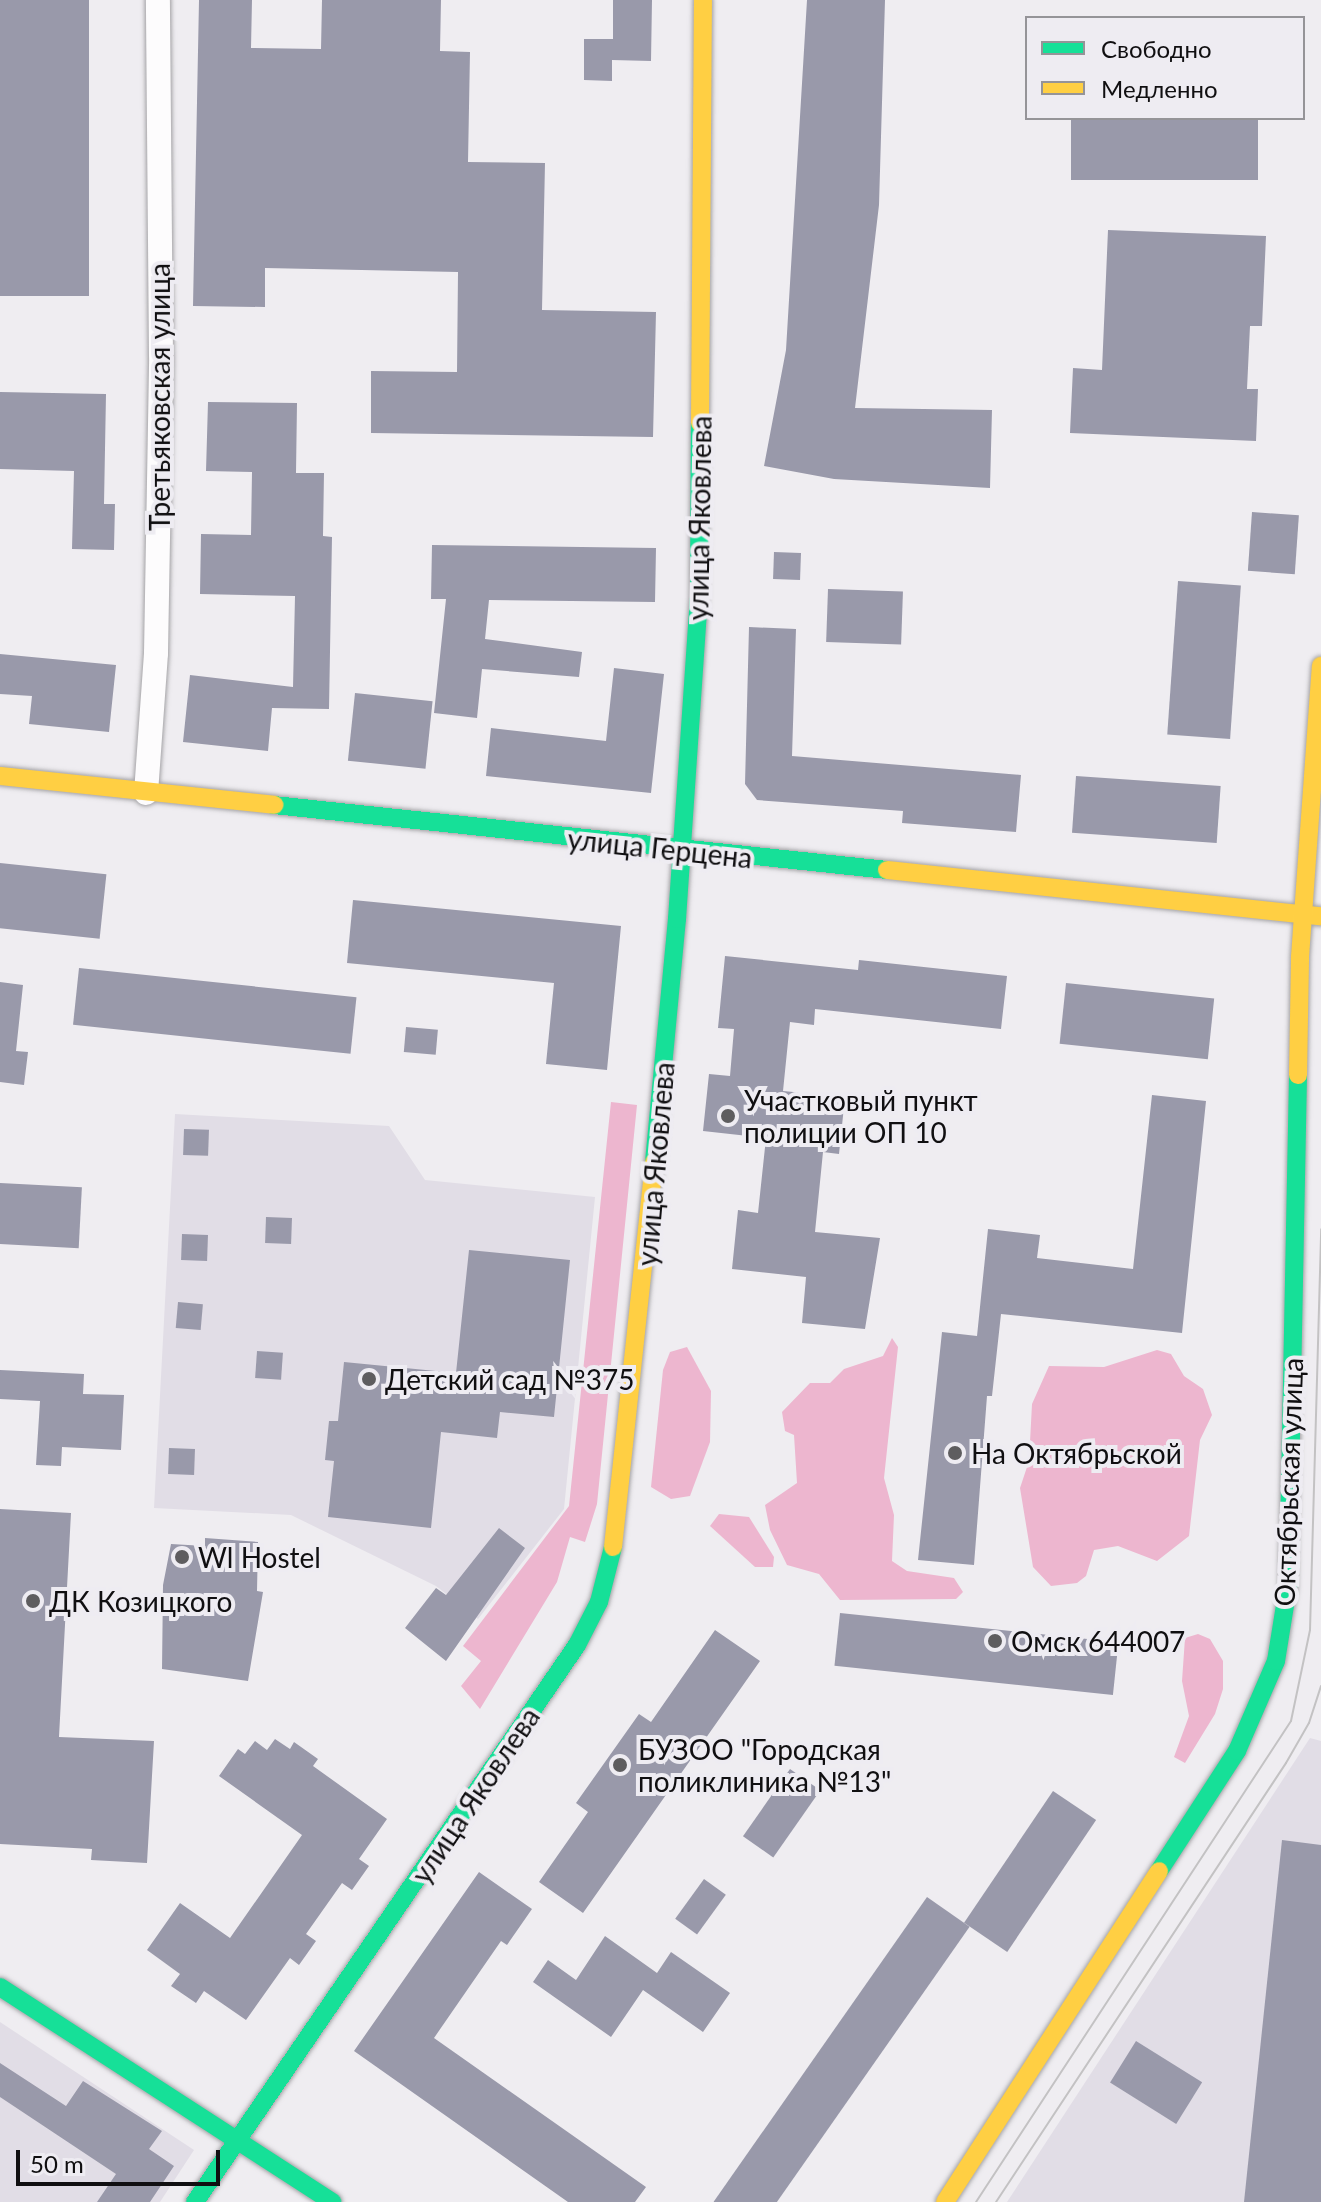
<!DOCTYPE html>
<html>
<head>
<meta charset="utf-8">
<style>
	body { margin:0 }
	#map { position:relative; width:1321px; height:2202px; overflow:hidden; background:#efedf1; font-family:Lato,sans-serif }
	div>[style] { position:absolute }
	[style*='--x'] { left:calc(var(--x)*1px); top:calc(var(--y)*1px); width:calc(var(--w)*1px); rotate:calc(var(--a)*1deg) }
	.built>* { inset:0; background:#e1dde6 }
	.forest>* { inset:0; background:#edb6cf }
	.building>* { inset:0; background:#99a; transform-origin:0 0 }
	.roads { filter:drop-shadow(0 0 2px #a5a4a7) drop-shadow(0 0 2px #a5a4a7) }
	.street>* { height:24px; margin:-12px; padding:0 12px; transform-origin:12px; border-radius:12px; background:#fdfcfd }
	.fast>* { height:18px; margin:-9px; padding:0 9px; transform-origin:9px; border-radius:9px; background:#16e098 }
	.slow>* { height:18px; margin:-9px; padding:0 9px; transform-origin:9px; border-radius:9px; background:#ffcf43 }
	.tram>* { height:2px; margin:-1px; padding:0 1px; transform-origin:1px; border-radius:1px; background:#c3c2c3 }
	.dots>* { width:22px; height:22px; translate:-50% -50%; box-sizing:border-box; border:4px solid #eeecf2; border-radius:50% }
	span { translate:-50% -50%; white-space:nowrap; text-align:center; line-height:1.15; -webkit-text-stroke:8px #eeecf2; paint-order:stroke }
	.street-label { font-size:28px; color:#100f11 }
	.poi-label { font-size:28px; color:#100f11 }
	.left { translate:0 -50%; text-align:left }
	.legend { position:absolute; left:1025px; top:16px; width:280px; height:104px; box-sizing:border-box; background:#eeecf2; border:2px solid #959498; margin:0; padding:10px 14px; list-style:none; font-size:24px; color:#100f11 }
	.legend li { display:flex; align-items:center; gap:16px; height:40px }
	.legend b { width:40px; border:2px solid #959498 }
	.scale { position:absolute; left:16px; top:2150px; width:204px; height:36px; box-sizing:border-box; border:4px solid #100f11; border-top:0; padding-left:10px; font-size:24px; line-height:28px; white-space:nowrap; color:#100f11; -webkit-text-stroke:6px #eeecf2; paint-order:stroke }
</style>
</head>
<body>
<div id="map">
	<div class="built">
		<div style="clip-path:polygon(175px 1114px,389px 1126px,425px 1180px,595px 1197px,564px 1509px,478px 1619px,436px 1586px,291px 1515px,154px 1508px)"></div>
		<div style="clip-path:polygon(1310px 1738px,1321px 1741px,1321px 2202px,1007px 2202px)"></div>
		<div style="clip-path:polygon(0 2022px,194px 2150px,160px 2202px,0 2202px)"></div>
	</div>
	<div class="forest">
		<div style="clip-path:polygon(611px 1102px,637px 1105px,597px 1504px,585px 1542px,570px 1537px,557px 1582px,480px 1709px,461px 1686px,481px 1661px,463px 1646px,569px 1506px)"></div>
		<div style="clip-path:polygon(892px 1338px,898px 1347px,884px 1478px,894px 1515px,892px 1561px,907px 1571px,954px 1578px,963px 1592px,956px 1599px,840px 1600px,819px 1574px,787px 1565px,770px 1530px,765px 1505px,797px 1483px,794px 1435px,785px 1431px,782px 1412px,810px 1383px,830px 1383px,844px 1369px,883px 1356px)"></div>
		<div style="clip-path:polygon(687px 1347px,711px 1391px,710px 1442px,690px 1496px,671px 1499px,651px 1487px,663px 1370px,670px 1352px)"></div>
		<div style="clip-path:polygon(1157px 1350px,1171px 1354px,1184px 1376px,1203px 1389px,1212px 1415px,1200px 1440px,1189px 1536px,1157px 1561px,1118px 1546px,1094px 1550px,1086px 1576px,1077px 1583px,1051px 1586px,1033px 1567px,1020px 1488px,1029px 1461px,1032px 1404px,1049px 1366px,1104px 1367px)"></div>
		<div style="clip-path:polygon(719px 1514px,749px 1517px,774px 1557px,773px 1567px,755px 1567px,710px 1526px)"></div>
		<div style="clip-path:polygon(1198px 1634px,1210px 1639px,1223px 1661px,1223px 1689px,1215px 1714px,1185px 1763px,1174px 1757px,1189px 1716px,1182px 1681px,1185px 1638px)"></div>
	</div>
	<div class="building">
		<div style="left:0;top:0;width:89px;height:296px"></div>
		<div style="clip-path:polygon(199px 0,252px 0,251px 48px,321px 49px,322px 0,441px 0,440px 51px,470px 52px,468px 162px,545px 163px,542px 310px,656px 312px,653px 437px,371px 433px,371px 371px,457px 372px,458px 272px,265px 268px,265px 307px,193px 306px)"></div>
		<div style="clip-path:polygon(613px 0,652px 0,651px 61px,612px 60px,612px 81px,584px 80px,584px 39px,613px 39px)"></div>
		<div style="clip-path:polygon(807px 0,885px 0,879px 205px,855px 408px,992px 410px,990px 488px,834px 479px,764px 466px,786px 350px)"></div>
		<div style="left:1071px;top:118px;width:187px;height:62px"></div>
		<div style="clip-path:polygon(1108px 230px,1266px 236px,1262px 326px,1250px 326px,1247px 389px,1258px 389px,1256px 441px,1070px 433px,1073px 368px,1102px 370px)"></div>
		<div style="clip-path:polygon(0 392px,106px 394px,104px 504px,115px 504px,114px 550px,72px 549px,74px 471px,0 469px)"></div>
		<div style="clip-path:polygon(208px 402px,297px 403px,296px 473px,324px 473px,323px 536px,332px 537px,329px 709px,272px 708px,268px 751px,183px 742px,190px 675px,293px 687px,295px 596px,200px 594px,201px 534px,251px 535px,252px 472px,206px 471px)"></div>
		<div style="left:1252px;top:512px;width:47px;height:59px;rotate:4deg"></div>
		<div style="clip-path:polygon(432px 545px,656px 548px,655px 602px,489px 600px,485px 639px,582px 652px,579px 677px,482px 669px,477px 718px,434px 713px,446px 599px,431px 599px)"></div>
		<div style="left:774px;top:552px;width:27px;height:27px;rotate:2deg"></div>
		<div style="left:1178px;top:581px;width:63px;height:154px;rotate:4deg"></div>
		<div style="left:828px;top:589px;width:75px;height:53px;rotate:2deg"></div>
		<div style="clip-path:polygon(749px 627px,796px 629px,792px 756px,1021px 775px,1016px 832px,902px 823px,903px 811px,757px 800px,745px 784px)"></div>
		<div style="clip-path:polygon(0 654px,116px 665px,109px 732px,29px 724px,32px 696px,0 694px)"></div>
		<div style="clip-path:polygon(614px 668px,664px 674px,651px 793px,486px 776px,491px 728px,606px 741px)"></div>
		<div style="left:355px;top:693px;width:78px;height:68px;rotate:6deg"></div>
		<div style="left:1076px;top:776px;width:145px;height:57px;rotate:4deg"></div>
		<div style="left:0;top:863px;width:107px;height:65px;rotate:6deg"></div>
		<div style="clip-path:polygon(353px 900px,621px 926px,607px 1070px,546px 1064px,554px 983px,347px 963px)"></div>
		<div style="clip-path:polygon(725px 956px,858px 970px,859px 960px,1007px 976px,1001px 1029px,815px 1009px,814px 1025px,790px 1022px,783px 1091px,845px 1097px,839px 1154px,823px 1152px,815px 1232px,880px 1238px,865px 1329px,802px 1323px,806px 1277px,732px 1269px,738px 1210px,758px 1213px,766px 1138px,703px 1131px,709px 1074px,730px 1076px,734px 1029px,718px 1028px)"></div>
		<div style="left:79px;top:968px;width:279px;height:57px;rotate:6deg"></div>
		<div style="clip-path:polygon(0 982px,23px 985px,16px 1051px,28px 1052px,24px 1085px,0 1082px)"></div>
		<div style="left:1066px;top:983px;width:149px;height:61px;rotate:6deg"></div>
		<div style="left:406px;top:1027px;width:32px;height:25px;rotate:5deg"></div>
		<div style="clip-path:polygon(1152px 1095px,1206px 1101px,1182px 1333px,1001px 1314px,992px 1396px,987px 1396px,974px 1565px,918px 1560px,942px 1332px,977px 1336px,988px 1229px,1040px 1235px,1037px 1258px,1133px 1269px)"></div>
		<div style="left:184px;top:1129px;width:25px;height:26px;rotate:2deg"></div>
		<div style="left:0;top:1183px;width:82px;height:61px;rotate:3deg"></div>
		<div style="left:266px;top:1217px;width:26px;height:26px;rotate:2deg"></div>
		<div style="left:182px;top:1234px;width:26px;height:26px;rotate:2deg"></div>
		<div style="clip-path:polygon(469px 1250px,570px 1260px,554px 1417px,500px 1412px,497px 1438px,441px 1432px,431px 1528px,328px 1517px,334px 1461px,325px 1460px,329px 1421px,338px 1421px,344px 1362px,456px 1373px)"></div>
		<div style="left:178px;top:1302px;width:25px;height:26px;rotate:5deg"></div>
		<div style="left:257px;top:1351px;width:26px;height:27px;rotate:4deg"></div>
		<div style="clip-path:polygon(0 1370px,84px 1374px,83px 1394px,124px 1395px,121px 1450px,62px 1447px,61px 1466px,36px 1465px,40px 1401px,0 1399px)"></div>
		<div style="left:169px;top:1448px;width:26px;height:26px;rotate:2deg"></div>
		<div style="clip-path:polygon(0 1509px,71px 1513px,59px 1737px,154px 1741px,147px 1863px,91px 1860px,92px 1849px,0 1844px)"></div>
		<div style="clip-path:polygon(499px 1528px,525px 1548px,446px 1661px,405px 1628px,436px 1588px,446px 1595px)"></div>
		<div style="clip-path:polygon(205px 1538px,258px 1542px,257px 1591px,263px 1592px,248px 1681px,162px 1669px,163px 1585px,171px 1544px,205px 1546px)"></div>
		<div style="left:840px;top:1613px;width:280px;height:53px;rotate:6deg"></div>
		<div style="clip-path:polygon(715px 1630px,760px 1661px,583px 1913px,539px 1882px,588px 1812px,576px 1803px,639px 1714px,651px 1722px)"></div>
		<div style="clip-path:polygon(275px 1739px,290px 1749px,294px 1742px,318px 1759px,313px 1766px,387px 1819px,359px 1859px,369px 1866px,352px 1890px,342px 1883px,306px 1934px,316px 1941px,299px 1965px,290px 1958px,246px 2020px,204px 1991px,196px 2003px,171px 1986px,180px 1974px,147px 1950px,180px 1903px,230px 1938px,302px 1835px,219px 1776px,238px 1749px,245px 1754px,255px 1741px,267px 1750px)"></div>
		<div style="left:790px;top:1769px;width:37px;height:82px;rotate:35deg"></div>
		<div style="left:1053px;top:1791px;width:52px;height:159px;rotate:34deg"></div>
		<div style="clip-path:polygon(1282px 1840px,1321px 1845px,1321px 2202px,1244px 2202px)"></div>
		<div style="clip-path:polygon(479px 1872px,532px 1909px,507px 1945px,501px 1941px,434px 2038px,646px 2187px,635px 2202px,568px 2202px,354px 2051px)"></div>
		<div style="left:704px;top:1879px;width:27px;height:49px;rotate:36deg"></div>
		<div style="left:927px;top:1897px;width:52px;height:372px;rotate:35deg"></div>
		<div style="clip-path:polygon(605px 1936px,657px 1973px,671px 1952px,730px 1993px,703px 2032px,643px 1990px,611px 2037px,533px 1982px,548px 1960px,576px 1980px)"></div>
		<div style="left:1136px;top:2041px;width:78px;height:49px;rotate:32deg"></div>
		<div style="clip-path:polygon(0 2063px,66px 2106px,83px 2081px,162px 2131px,149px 2149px,174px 2166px,150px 2202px,97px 2202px,116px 2174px,0 2097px)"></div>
	</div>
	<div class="roads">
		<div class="street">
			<div style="--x:146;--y:793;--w:140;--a:-85.9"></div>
			<div style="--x:156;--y:653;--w:297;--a:-89"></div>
			<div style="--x:161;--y:356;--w:356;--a:-90.5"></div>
		</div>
		<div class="fast">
			<div style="--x:274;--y:805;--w:616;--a:6.05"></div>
			<div style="--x:654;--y:1162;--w:244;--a:-84.6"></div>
			<div style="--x:677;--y:919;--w:327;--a:-86.1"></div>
			<div style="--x:699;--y:593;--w:170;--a:-89.7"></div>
			<div style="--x:1159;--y:1871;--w:143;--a:-57"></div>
			<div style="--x:1237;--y:1751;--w:98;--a:-66.6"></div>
			<div style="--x:1276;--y:1661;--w:75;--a:-80.8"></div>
			<div style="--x:1288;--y:1587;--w:512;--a:-88.88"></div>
			<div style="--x:0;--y:1987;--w:396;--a:32.9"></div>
			<div style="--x:195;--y:2202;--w:675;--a:-55.56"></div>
			<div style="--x:577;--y:1645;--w:48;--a:-62.9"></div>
			<div style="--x:599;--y:1602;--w:57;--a:-75.7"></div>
		</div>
		<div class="slow">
			<div style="--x:700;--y:423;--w:423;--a:-89.6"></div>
			<div style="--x:0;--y:776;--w:276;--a:6"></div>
			<div style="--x:887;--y:870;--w:436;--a:6.1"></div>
			<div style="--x:1298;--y:1075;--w:118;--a:-89"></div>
			<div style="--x:1300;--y:957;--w:292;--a:-85.9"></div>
			<div style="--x:613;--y:1547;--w:387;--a:-83.9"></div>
			<div style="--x:945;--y:2202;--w:394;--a:-57.1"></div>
		</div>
	</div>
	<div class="tram">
		<div style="--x:976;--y:2202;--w:575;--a:-56.78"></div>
		<div style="--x:1291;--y:1721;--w:93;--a:-78.2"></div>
		<div style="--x:1310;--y:1630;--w:401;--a:-88.4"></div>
		<div style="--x:996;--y:2202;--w:526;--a:-56.55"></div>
		<div style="--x:1286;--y:1763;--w:46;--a:-60.1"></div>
		<div style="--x:1309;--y:1723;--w:39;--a:-72"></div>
	</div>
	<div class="dots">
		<div style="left:728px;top:1116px;background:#5e5d5f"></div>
		<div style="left:369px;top:1379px;background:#5e5d5f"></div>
		<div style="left:955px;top:1453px;background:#5e5d5f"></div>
		<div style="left:182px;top:1557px;background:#5e5d5f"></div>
		<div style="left:33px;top:1601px;background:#5e5d5f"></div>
		<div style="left:995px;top:1641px;background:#5e5d5f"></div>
		<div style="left:620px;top:1765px;background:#5e5d5f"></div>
	</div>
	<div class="street-label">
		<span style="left:159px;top:397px;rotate:-90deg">Третьяковская улица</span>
		<span style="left:699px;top:518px;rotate:-89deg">улица Яковлева</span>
		<span style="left:660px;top:848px;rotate:6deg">улица Герцена</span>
		<span style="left:655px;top:1164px;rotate:-85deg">улица Яковлева</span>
		<span style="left:1288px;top:1482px;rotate:-88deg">Октябрьская улица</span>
		<span style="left:475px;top:1795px;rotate:-56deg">улица Яковлева</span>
	</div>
	<div class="poi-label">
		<span class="left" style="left:744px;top:1116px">Участковый пункт<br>полиции ОП 10</span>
		<span class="left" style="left:385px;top:1379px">Детский сад №375</span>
		<span class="left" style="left:971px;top:1453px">На Октябрьской</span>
		<span class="left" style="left:198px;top:1557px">Wl Hostel</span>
		<span class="left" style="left:49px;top:1601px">ДК Козицкого</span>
		<span class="left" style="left:1011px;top:1641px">Омск 644007</span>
		<span class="left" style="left:638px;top:1765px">БУЗОО "Городская<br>поликлиника №13"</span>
	</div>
	<ul class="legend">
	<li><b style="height:10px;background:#16e098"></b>Свободно</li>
	<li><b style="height:10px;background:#ffcf43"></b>Медленно</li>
	</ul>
	<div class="scale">50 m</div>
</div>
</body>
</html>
